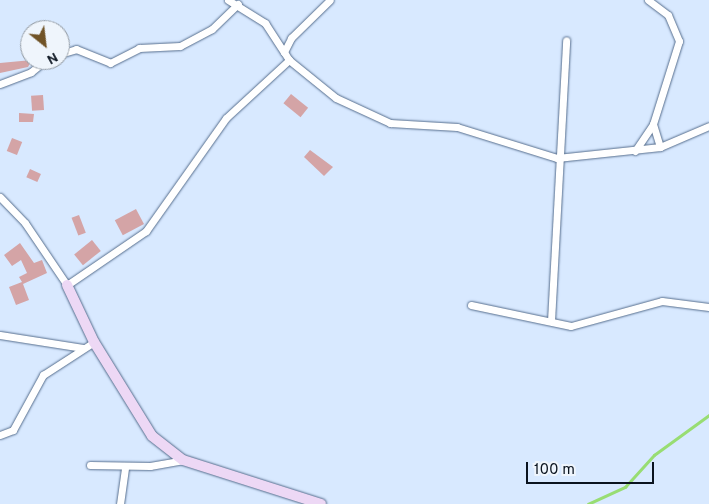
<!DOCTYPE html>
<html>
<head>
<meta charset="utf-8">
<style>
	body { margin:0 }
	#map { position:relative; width:709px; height:504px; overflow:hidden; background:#d8e9ff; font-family:Overpass,sans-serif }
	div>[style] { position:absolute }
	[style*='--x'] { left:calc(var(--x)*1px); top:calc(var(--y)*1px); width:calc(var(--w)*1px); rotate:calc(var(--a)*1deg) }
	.stream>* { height:2.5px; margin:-1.25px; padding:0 1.25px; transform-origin:1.25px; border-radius:1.25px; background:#98dd73 }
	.building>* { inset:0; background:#d4a4a6; transform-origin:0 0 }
	.roads { filter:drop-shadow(0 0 1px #566e8e) drop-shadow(0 0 1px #566e8e) }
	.street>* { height:7px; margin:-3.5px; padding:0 3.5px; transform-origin:3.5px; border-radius:3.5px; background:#fff }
	.secondary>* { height:10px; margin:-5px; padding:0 5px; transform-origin:5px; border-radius:5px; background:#edd8f5 }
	span { translate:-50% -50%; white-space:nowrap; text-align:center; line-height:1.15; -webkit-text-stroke:4.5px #eff5fc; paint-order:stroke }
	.north { position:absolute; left:20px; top:20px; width:50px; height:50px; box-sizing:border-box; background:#eff5fc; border:1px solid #939ba4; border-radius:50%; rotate:151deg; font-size:14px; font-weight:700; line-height:20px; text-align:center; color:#0a131f }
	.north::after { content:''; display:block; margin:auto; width:18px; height:22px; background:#705327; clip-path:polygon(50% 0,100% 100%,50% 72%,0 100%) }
	.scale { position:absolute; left:526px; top:462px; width:128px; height:22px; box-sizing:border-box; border:2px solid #0a131f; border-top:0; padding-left:6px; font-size:15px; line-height:18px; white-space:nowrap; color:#0a131f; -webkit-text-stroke:4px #eff5fc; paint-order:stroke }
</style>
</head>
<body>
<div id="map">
	<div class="stream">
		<div style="--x:588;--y:504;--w:41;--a:-24.7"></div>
		<div style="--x:625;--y:487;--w:43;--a:-47.8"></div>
		<div style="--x:654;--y:455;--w:68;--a:-36"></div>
	</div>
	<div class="building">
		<div style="clip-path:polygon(32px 60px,28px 67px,0 73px,0 63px)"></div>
		<div style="left:291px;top:94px;width:22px;height:12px;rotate:39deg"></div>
		<div style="left:43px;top:95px;width:15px;height:12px;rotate:86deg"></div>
		<div style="clip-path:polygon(19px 113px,34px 114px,33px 122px,19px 122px)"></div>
		<div style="left:12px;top:138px;width:11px;height:14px;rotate:22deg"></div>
		<div style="clip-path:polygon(310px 150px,333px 167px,324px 176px,304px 157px)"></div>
		<div style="left:30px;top:169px;width:12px;height:9px;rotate:24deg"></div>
		<div style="left:136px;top:209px;width:17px;height:24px;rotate:62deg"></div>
		<div style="left:79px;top:215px;width:19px;height:8px;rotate:69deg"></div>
		<div style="left:92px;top:240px;width:14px;height:23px;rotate:51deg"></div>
		<div style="clip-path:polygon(20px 243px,34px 263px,42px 260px,47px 273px,23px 284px,29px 300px,16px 305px,9px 287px,22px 282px,19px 277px,27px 273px,21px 260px,12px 266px,4px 255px)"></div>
	</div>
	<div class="roads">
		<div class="street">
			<div style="--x:228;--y:0;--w:44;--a:31.9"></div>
			<div style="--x:265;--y:23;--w:35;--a:57"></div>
			<div style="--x:60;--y:54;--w:17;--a:-17"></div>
			<div style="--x:76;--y:49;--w:37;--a:22"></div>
			<div style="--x:110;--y:63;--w:33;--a:-27"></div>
			<div style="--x:139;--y:48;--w:41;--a:-2.8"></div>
			<div style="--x:180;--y:46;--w:36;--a:-28"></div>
			<div style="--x:212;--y:29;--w:36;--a:-44"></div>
			<div style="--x:289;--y:60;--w:60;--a:39"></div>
			<div style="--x:336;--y:98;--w:60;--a:24.8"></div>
			<div style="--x:390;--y:123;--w:67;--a:3.4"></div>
			<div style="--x:457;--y:127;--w:105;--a:17.2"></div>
			<div style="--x:557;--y:158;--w:104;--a:-6.1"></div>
			<div style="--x:660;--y:147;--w:53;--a:-23.2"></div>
			<div style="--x:0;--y:84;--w:33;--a:-21"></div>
			<div style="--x:31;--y:72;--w:19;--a:-39"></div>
			<div style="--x:653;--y:124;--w:24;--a:73"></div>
			<div style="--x:635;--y:151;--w:32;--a:-56"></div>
			<div style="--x:653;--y:124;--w:87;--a:-72.6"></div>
			<div style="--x:679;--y:41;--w:28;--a:-113"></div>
			<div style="--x:668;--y:15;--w:25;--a:-143"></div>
			<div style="--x:0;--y:197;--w:36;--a:46"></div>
			<div style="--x:25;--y:223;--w:75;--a:55.9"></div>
			<div style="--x:67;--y:285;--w:96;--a:-34.4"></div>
			<div style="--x:146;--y:231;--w:138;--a:-54.7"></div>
			<div style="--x:226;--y:118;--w:86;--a:-42.6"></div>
			<div style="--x:289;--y:60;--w:9;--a:-122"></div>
			<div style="--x:284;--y:52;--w:16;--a:-63"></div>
			<div style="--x:291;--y:38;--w:54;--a:-44.3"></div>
			<div style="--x:471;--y:305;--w:102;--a:11.9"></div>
			<div style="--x:571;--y:326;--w:94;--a:-15.4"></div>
			<div style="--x:662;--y:301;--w:47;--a:7.3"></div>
			<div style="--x:551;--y:321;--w:281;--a:-86.9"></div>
			<div style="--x:0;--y:335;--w:84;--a:8.9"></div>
			<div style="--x:0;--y:435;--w:14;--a:-21"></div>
			<div style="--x:13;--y:430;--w:63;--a:-61.4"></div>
			<div style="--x:43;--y:375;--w:61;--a:-32.9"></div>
			<div style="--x:90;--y:465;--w:60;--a:1"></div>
			<div style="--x:150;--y:466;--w:34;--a:-10"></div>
			<div style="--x:120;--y:504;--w:37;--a:-82"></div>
		</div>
		<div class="secondary">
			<div style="--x:67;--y:285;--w:63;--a:64.7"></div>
			<div style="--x:94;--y:342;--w:110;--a:58.3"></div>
			<div style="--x:152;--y:436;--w:39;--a:38"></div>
			<div style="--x:183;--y:460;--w:145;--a:17.7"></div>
		</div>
	</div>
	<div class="north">N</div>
	<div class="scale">100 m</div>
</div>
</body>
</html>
